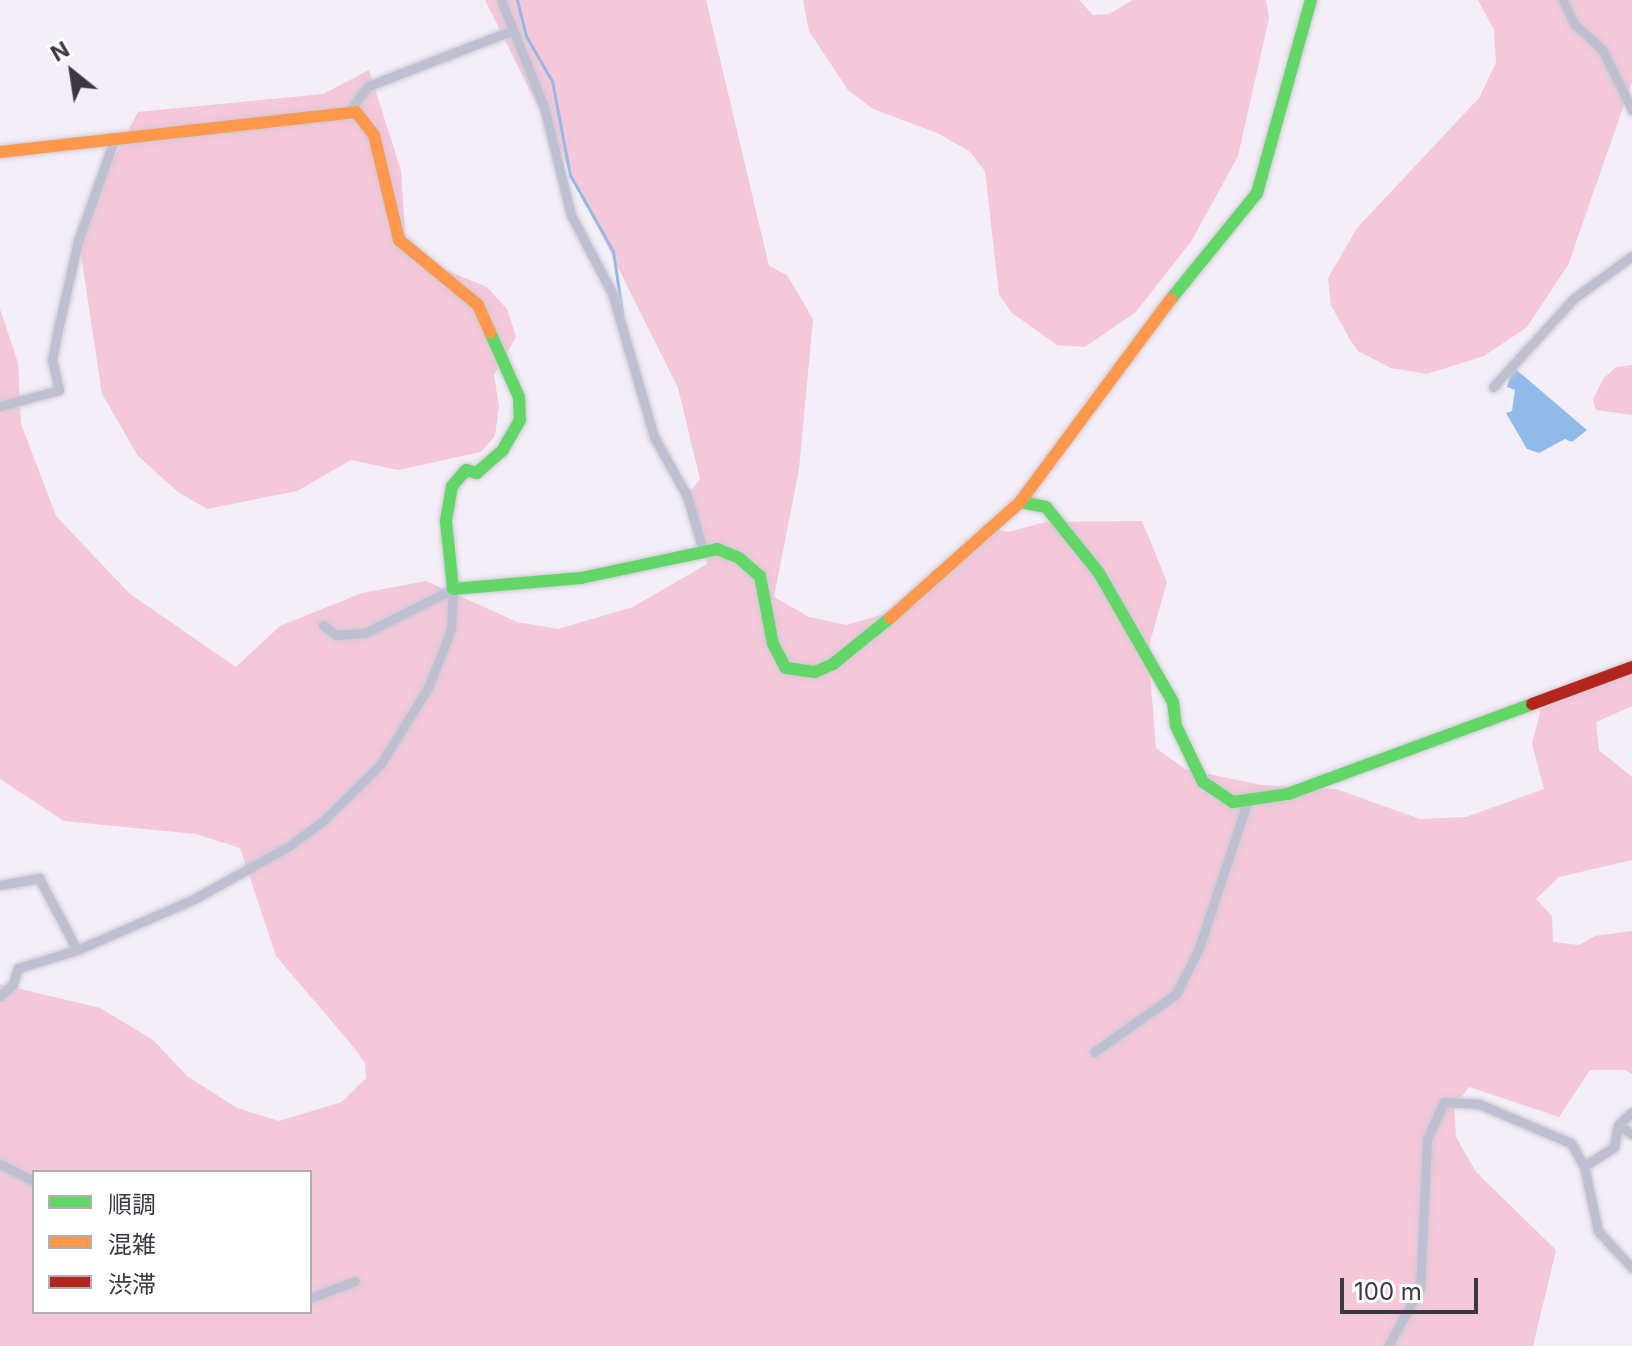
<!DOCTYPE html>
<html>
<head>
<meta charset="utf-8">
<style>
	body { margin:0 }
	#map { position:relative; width:1632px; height:1346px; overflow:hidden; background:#f3eef8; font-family:Inter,"Noto Sans JP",sans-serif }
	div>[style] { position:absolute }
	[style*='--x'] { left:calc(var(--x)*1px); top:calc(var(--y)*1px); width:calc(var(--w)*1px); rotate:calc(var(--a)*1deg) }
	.green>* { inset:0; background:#f4c7d9 }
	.water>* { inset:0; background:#92bae8 }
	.stream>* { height:3px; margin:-1.5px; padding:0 1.5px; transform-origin:1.5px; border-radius:1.5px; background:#92bae8 }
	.roads { filter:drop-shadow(0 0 2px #cecad3) drop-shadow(0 0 2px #cecad3) }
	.street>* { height:9px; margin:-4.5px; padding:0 4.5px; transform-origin:4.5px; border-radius:4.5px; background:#bec0d2 }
	.fast>* { height:12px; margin:-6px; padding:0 6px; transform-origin:6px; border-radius:6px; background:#63d668 }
	.slow>* { height:12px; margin:-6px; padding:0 6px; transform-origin:6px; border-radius:6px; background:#ff974d }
	.jam>* { height:12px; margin:-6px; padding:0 6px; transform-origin:6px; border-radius:6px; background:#b3261e }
	span { translate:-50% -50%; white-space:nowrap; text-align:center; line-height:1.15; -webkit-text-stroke:8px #fff; paint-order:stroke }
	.legend { position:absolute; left:32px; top:1170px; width:280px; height:144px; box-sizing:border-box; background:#fff; border:2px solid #b1afb3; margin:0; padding:10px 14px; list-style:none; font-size:24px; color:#3c3741 }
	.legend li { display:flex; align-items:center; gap:16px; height:40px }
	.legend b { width:40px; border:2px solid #b1afb3 }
	.north { position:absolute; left:32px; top:32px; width:80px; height:80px; -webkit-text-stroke:6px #fff; paint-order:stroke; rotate:330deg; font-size:22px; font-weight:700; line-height:32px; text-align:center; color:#3c3741 }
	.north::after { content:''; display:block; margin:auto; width:28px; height:36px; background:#3c3741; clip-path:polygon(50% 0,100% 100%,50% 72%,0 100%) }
	.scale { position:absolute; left:1340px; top:1278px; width:138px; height:36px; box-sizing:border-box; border:4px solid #3c3741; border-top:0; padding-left:10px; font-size:24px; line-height:28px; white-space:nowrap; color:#3c3741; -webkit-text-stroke:6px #fff; paint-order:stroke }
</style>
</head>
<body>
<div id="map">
	<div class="green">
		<div style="clip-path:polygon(evenodd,485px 0,706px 0,769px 266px,787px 275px,813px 319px,799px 469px,774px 597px,809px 617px,846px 625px,899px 610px,995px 529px,1009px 532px,1045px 522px,1142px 521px,1167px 582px,1148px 649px,1156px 748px,1185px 769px,1261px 785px,1336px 789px,1420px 819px,1466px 817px,1544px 789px,1532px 744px,1541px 709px,1578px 689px,1632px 671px,1632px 706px,1596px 722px,1599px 750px,1632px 777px,1632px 860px,1559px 877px,1536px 899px,1552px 916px,1553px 942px,1579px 945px,1595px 936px,1632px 931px,1632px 1074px,1625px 1070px,1590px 1070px,1559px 1117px,1469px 1087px,1454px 1106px,1456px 1137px,1476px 1172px,1556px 1250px,1533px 1346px,0 1346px,0 984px,100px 1008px,153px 1040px,187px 1076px,237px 1108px,279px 1121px,342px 1102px,366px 1078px,365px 1063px,351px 1044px,276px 956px,240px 848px,196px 834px,64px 821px,0 779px,0 309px,18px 363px,21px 424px,56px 516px,130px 594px,236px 667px,280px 626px,362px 593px,426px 581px,517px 622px,558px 629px,633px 607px,707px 564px,687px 496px,700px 479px,678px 388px,485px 0,34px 1172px,310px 1172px,310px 1312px,34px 1312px,34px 1172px)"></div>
		<div style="clip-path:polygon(803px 0,1079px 0,1093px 15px,1109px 14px,1133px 0,1266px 0,1269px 18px,1238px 156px,1192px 240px,1136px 312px,1085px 347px,1057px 345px,1012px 313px,999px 294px,985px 171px,969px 151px,937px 133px,873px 109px,848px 90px,809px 31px)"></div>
		<div style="clip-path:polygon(1478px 0,1632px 0,1632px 82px,1568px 265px,1527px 327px,1484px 356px,1427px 374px,1391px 368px,1358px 351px,1349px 338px,1331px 305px,1328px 278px,1357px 228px,1479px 98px,1496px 63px,1494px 30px)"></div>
		<div style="clip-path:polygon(369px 70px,401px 171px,406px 244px,433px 265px,487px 287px,507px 309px,516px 337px,494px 375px,499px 406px,495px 436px,481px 452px,398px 470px,351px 460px,297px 491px,207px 509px,178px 492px,138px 456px,102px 394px,77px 228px,138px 112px,323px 94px)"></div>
		<div style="clip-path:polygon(1632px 365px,1632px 415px,1596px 410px,1593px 399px,1604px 378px,1616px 367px)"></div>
	</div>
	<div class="water">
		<div style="clip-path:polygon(1513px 367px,1587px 430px,1572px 442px,1565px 439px,1539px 453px,1527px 449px,1506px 413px,1512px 411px,1515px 390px,1507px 387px)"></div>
	</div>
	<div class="stream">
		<div style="--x:517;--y:0;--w:37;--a:76"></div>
		<div style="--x:526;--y:36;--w:52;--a:60"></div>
		<div style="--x:552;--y:81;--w:96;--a:79.2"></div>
		<div style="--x:570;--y:175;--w:87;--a:60.5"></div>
		<div style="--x:613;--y:251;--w:62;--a:81.6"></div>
		<div style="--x:688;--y:489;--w:41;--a:72.9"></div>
	</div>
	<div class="roads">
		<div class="street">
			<div style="--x:501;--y:0;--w:115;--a:68.1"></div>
			<div style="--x:544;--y:107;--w:111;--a:76"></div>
			<div style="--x:571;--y:215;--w:88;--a:62.3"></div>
			<div style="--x:612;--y:293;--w:150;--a:73.7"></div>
			<div style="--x:654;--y:437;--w:68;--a:60.8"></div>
			<div style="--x:687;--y:496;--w:57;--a:73.8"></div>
			<div style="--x:1563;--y:0;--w:26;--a:65"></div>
			<div style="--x:1574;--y:24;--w:38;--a:42"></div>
			<div style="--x:1602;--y:49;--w:68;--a:63.8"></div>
			<div style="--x:350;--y:110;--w:30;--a:-53"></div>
			<div style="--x:368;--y:86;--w:155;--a:-21.1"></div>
			<div style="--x:1493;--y:387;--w:119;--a:-47.7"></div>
			<div style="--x:1573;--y:299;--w:73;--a:-36.1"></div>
			<div style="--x:0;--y:406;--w:61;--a:-15.2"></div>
			<div style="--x:59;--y:390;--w:31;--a:-103"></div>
			<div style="--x:52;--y:360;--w:36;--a:-79"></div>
			<div style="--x:59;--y:325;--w:86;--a:-77.3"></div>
			<div style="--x:78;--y:241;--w:104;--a:-70.3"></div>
			<div style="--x:323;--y:625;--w:16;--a:38"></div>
			<div style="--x:336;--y:635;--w:29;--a:-4"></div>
			<div style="--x:365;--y:633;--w:98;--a:-26.6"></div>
			<div style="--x:0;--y:885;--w:40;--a:-10"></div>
			<div style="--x:39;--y:878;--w:81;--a:62.2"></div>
			<div style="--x:0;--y:996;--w:18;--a:-43"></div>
			<div style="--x:13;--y:984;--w:17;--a:-73"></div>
			<div style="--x:18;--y:968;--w:62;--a:-17"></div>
			<div style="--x:77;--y:950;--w:128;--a:-23.6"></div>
			<div style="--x:194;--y:899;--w:109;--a:-29.2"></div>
			<div style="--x:289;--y:846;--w:44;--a:-36.6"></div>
			<div style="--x:324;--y:820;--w:78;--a:-44.5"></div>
			<div style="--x:380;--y:765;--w:93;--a:-58.2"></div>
			<div style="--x:429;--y:686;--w:61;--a:-68.9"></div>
			<div style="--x:451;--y:629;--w:40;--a:-87.1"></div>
			<div style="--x:1094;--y:1052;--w:100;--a:-35.3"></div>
			<div style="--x:1176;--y:994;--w:51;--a:-63.4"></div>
			<div style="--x:1199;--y:948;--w:156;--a:-71.7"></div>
			<div style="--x:1618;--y:1125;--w:17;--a:33"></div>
			<div style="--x:0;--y:1164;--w:38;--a:27"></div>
			<div style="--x:1584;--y:1166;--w:36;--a:-32"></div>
			<div style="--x:1614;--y:1147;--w:22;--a:-80"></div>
			<div style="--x:1618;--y:1125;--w:19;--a:-43"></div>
			<div style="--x:310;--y:1298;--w:48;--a:-20.7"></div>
			<div style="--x:1388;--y:1346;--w:66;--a:-61.1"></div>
			<div style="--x:1420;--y:1288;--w:149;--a:-87.3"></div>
			<div style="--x:1427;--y:1139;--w:41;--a:-65.3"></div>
			<div style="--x:1444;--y:1102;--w:35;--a:3"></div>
			<div style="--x:1479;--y:1104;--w:100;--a:23"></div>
			<div style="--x:1571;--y:1143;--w:26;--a:61"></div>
			<div style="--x:1584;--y:1166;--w:66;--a:77.8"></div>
			<div style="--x:1598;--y:1231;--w:50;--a:47.4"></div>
		</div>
		<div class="fast">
			<div style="--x:1171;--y:299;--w:136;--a:-50.9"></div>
			<div style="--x:1257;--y:193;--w:200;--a:-74.4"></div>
			<div style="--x:490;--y:332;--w:71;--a:66"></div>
			<div style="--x:519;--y:397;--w:23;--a:88"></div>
			<div style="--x:520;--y:420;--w:34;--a:120"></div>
			<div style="--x:503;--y:450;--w:35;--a:139"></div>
			<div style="--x:477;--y:473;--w:11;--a:-165"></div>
			<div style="--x:466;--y:470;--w:21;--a:131"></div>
			<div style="--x:452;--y:486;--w:36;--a:100"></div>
			<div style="--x:446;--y:521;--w:68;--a:84.1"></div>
			<div style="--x:453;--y:589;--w:128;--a:-4.9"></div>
			<div style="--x:581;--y:578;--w:139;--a:-12"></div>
			<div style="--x:717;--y:549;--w:24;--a:22"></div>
			<div style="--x:739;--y:558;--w:28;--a:41"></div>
			<div style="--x:760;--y:576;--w:69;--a:79.2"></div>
			<div style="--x:773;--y:644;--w:27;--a:62"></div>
			<div style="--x:786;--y:668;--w:29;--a:8"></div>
			<div style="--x:815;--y:672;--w:20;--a:-24"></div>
			<div style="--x:833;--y:664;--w:73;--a:-38.9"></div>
			<div style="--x:1020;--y:502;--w:26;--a:11"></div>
			<div style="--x:1046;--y:507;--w:85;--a:51.2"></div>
			<div style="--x:1099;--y:573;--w:149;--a:60.2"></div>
			<div style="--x:1173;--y:702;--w:24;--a:83"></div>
			<div style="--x:1176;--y:726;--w:62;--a:64.3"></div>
			<div style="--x:1203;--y:782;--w:36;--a:34"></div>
			<div style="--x:1233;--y:802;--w:56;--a:-8.3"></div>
			<div style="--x:1288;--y:794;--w:260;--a:-20.2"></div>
		</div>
		<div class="slow">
			<div style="--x:0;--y:152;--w:358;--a:-6.4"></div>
			<div style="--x:356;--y:112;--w:29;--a:52"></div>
			<div style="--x:374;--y:135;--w:108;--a:76.6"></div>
			<div style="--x:399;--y:240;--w:102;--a:39.4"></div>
			<div style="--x:478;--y:305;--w:30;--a:66"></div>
			<div style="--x:890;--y:618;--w:174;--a:-41.7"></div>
			<div style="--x:1020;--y:502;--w:253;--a:-53.4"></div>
		</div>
		<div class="jam">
			<div style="--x:1532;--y:704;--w:107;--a:-20.3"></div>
		</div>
	</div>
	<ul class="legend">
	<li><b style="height:10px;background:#63d668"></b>順調</li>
	<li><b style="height:10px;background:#ff974d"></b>混雑</li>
	<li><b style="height:10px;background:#b3261e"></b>渋滞</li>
	</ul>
	<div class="north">N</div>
	<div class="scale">100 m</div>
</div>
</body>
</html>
